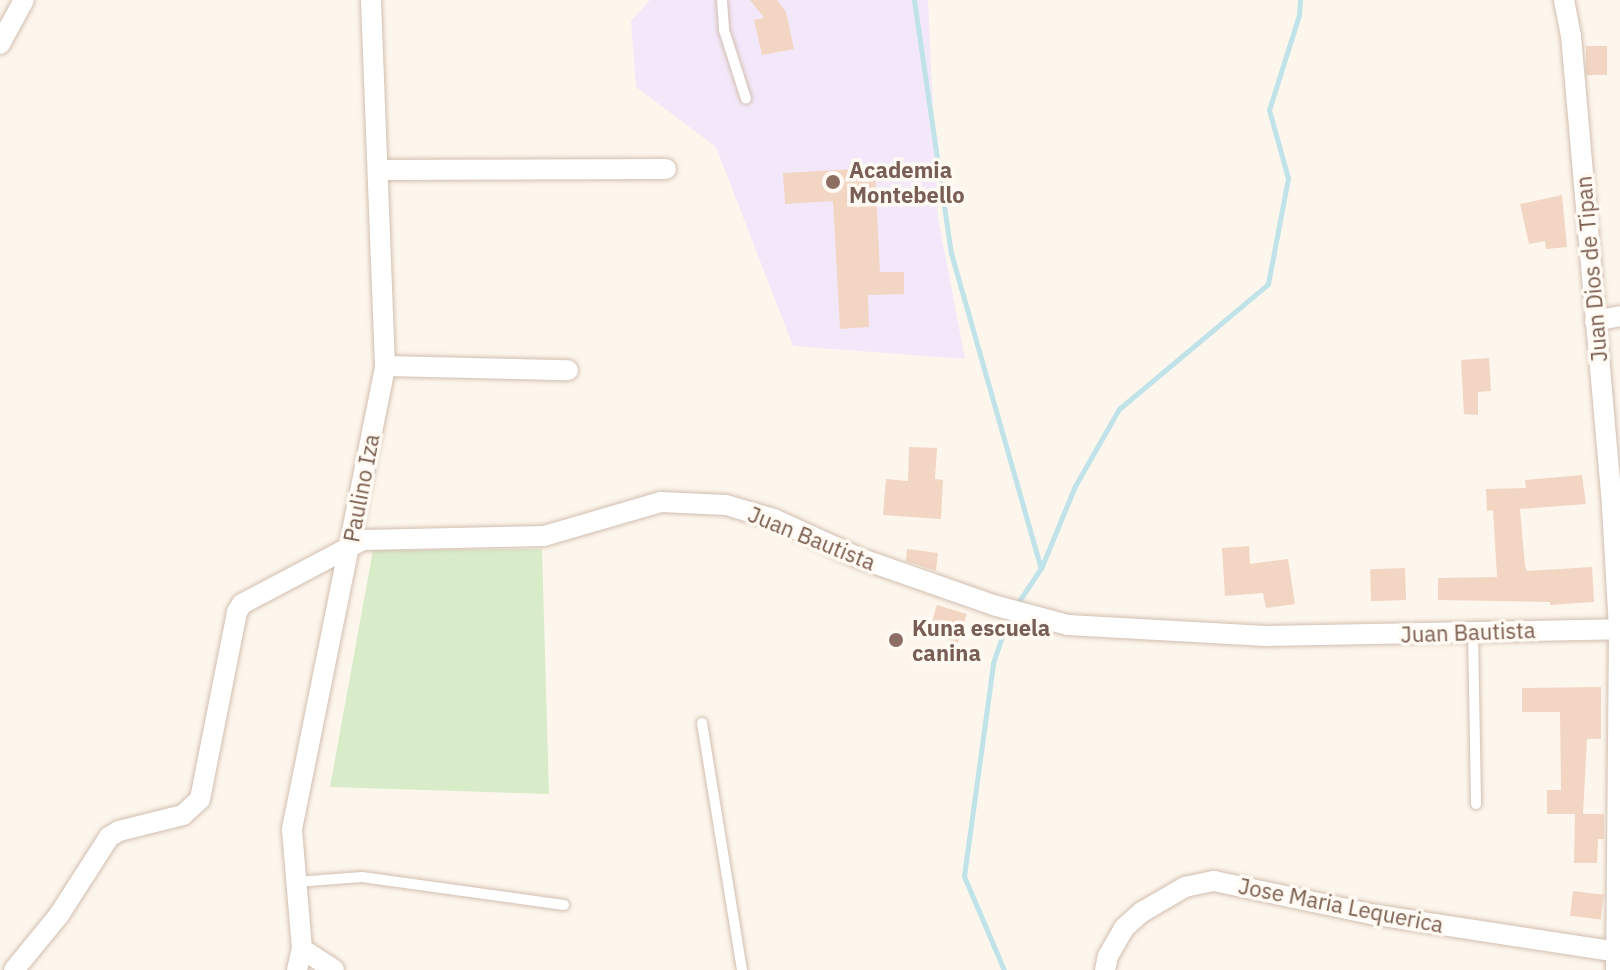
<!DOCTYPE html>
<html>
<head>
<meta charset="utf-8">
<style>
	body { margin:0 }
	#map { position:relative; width:1620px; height:970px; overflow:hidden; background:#fdf6ec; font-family:"IBM Plex Sans",sans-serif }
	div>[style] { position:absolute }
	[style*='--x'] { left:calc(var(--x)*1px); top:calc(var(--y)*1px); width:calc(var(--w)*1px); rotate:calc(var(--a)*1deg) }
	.education>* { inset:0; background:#f3e8fa }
	.green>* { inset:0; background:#d8ecc9 }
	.stream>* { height:5px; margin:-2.5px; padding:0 2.5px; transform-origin:2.5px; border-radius:2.5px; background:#bfe3e8 }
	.building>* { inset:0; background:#f3d5c3; transform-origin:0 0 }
	.roads { filter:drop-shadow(0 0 2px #d1beb0) drop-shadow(0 0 2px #d1beb0) }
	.lane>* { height:10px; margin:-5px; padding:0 5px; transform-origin:5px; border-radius:5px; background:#fff }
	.street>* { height:20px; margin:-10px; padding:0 10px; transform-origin:10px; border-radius:10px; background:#fff }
	.dots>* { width:22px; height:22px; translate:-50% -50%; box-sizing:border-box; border:4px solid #fffaf3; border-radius:50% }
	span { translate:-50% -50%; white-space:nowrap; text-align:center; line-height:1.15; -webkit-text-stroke:7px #fffaf3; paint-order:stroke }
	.education-label { font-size:22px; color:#785e54; font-weight:700 }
	.left { translate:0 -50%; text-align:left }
	.street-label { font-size:22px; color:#7a5c4d }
</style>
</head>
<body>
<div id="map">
	<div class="education">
		<div style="clip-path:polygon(650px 0,928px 0,938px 218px,965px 359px,793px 346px,716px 147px,636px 87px,631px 21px)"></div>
	</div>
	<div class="green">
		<div style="clip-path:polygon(542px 549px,549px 794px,330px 787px,373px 550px)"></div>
	</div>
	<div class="stream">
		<div style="--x:914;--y:0;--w:256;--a:81.7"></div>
		<div style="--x:951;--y:253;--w:328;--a:74.1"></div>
		<div style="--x:1041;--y:568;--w:43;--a:123.7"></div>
		<div style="--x:1042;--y:566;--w:87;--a:-67.6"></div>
		<div style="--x:1075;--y:486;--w:89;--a:-60.3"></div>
		<div style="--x:1119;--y:409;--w:194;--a:-40"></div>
		<div style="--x:1268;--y:284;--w:108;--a:-79.3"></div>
		<div style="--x:1288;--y:178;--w:71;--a:-105.6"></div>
		<div style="--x:1269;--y:110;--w:100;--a:-72.5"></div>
		<div style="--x:1299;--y:15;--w:15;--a:-86"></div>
		<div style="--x:1004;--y:970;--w:102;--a:-113.1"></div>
		<div style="--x:964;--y:876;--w:215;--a:-82.2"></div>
		<div style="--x:993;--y:663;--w:50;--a:-71.2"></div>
	</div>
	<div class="building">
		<div style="clip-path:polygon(750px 0,777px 0,786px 12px,794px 49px,762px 55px,754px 20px,764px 18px)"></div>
		<div style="left:1586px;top:46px;width:21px;height:29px"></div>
		<div style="clip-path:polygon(875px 168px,880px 272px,904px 272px,904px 294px,868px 295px,869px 327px,840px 329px,833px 201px,785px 204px,783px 173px)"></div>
		<div style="clip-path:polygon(1562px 195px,1567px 247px,1546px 249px,1545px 241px,1529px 244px,1520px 204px)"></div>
		<div style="clip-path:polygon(1489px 358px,1491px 391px,1478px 392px,1478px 415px,1464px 414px,1461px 360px)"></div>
		<div style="clip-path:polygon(909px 447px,937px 448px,935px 479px,943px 480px,941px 519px,883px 515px,886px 479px,908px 481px)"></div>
		<div style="clip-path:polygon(1582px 475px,1586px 504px,1520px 509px,1525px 566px,1527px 571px,1592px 567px,1594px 602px,1550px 605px,1550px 602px,1438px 600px,1438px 578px,1497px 577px,1493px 510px,1487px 511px,1486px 489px,1526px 488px,1525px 480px)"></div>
		<div style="clip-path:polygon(1249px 546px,1250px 564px,1288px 559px,1295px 604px,1266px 608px,1263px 593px,1225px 596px,1222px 548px)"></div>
		<div style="clip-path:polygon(907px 549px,938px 553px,936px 571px,906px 561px)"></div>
		<div style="left:1405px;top:568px;width:32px;height:35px;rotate:88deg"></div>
		<div style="left:937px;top:605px;width:31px;height:30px;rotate:17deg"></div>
		<div style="clip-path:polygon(1601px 687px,1601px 739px,1587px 739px,1583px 814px,1578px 814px,1604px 814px,1604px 839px,1598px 839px,1597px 863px,1574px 863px,1575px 814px,1547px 814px,1547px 790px,1561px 790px,1560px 712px,1522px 712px,1522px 688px)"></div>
		<div style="left:1573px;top:891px;width:31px;height:25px;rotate:7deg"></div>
	</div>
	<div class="roads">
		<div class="lane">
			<div style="--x:722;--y:0;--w:30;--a:86"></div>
			<div style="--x:724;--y:30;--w:72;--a:72.3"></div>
			<div style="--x:1473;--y:630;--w:174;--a:89"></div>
			<div style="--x:702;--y:723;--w:250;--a:80.8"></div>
			<div style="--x:296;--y:882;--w:66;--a:-4.3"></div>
			<div style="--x:362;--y:877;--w:204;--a:7.9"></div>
		</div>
		<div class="street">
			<div style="--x:1564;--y:0;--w:37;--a:79"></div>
			<div style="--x:1571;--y:36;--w:473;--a:85"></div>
			<div style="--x:1612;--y:507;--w:122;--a:86.7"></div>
			<div style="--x:1619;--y:629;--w:341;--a:90.5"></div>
			<div style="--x:0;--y:44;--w:50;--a:-61.4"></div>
			<div style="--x:379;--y:170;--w:287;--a:-0.2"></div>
			<div style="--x:1595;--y:321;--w:25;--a:-11"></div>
			<div style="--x:385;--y:366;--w:183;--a:1.3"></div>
			<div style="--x:302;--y:949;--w:38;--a:33"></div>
			<div style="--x:14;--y:970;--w:71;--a:-50.7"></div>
			<div style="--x:59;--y:915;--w:93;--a:-57.3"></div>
			<div style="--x:109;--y:837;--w:12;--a:-31"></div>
			<div style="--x:119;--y:831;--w:66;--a:-14"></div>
			<div style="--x:183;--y:815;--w:23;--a:-43"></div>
			<div style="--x:200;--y:799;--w:191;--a:-78.8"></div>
			<div style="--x:237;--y:612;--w:9;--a:-58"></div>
			<div style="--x:242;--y:604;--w:137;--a:-27.9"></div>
			<div style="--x:363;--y:540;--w:181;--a:-1.3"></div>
			<div style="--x:544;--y:536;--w:122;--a:-16.2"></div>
			<div style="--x:661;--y:502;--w:65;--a:2.6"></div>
			<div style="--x:726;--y:505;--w:50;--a:16.3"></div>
			<div style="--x:774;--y:519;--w:94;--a:24.6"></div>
			<div style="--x:859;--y:558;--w:142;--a:19.3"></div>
			<div style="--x:993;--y:605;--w:78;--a:14.9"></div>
			<div style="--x:1068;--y:625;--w:198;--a:3.2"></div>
			<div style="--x:1266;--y:636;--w:353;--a:-1.1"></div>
			<div style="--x:297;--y:970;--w:22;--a:-77"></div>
			<div style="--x:302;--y:949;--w:120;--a:-94.8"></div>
			<div style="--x:292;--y:829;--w:472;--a:-78.6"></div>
			<div style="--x:385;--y:366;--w:366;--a:-92.2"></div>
			<div style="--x:1105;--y:970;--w:14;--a:-78"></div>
			<div style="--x:1108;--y:956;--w:32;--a:-60"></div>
			<div style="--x:1124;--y:928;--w:24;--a:-42"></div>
			<div style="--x:1142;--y:912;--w:50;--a:-30.2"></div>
			<div style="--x:1185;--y:887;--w:30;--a:-12"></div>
			<div style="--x:1214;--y:881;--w:166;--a:11.9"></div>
			<div style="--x:1376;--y:915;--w:244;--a:8.7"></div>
		</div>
	</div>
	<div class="dots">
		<div style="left:833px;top:182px;background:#8d6e63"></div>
		<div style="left:896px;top:640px;background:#8d6e63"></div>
	</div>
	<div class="education-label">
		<span class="left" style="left:849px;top:182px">Academia<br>Montebello</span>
		<span class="left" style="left:912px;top:640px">Kuna escuela<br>canina</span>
	</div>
	<div class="street-label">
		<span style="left:1591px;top:269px;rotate:-95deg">Juan Dios de Tipan</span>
		<span style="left:361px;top:488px;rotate:-79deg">Paulino Iza</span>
		<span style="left:812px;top:538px;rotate:22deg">Juan Bautista</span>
		<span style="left:1468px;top:632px;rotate:-2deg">Juan Bautista</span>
		<span style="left:1341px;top:905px;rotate:11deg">Jose Maria Lequerica</span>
	</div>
</div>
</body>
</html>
